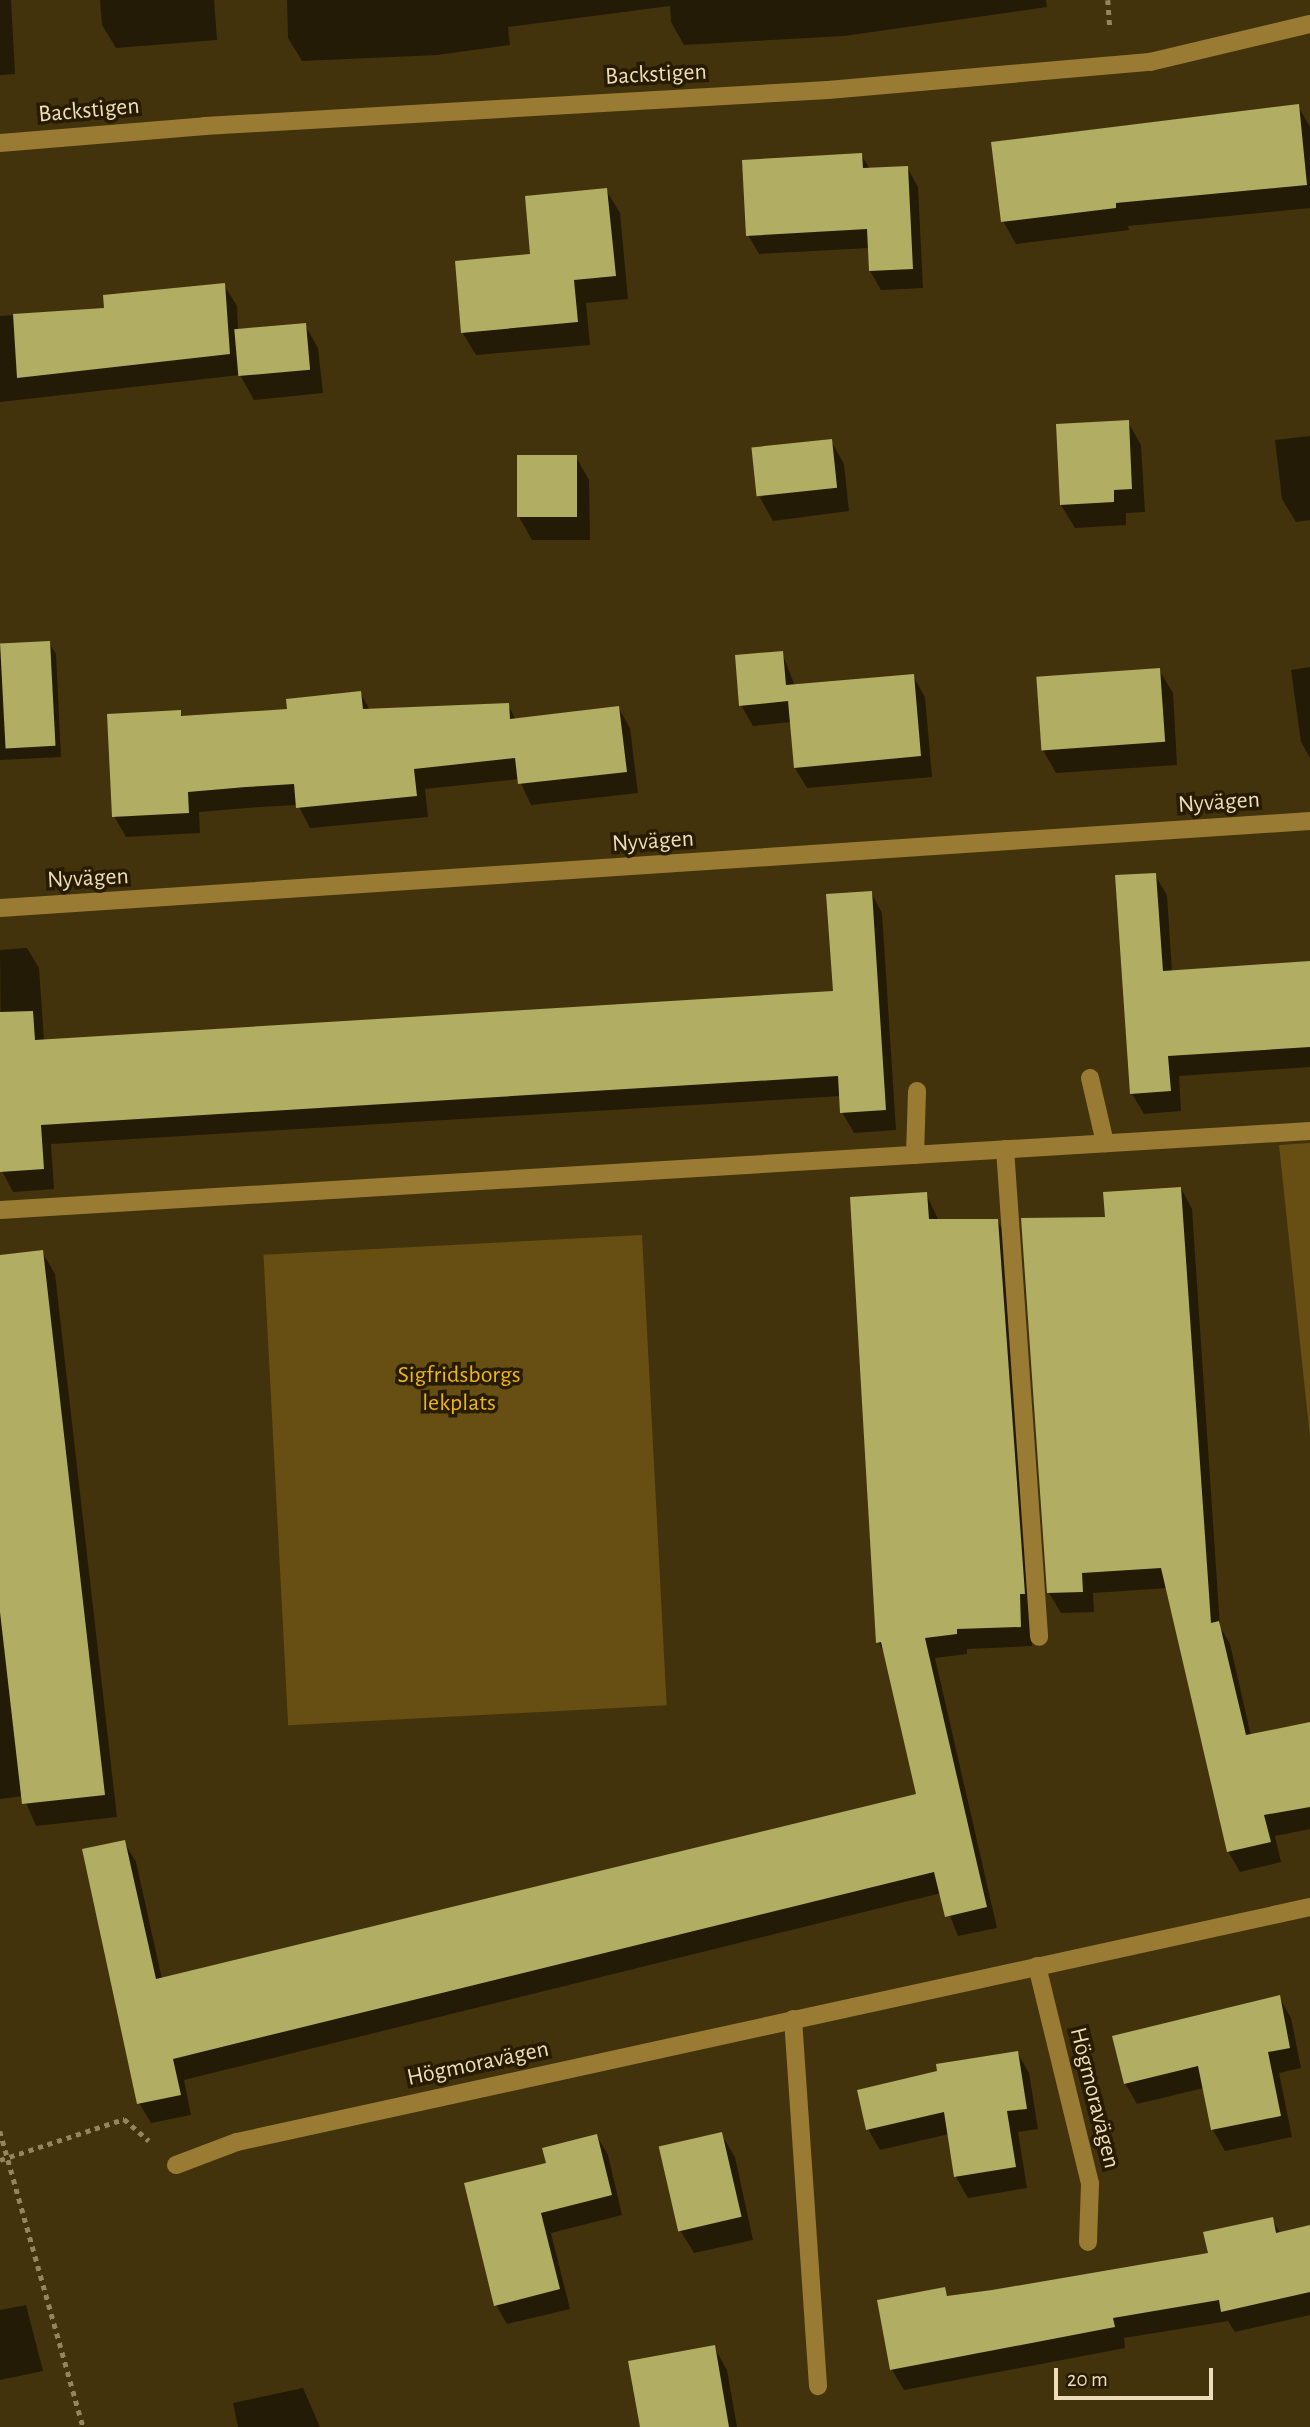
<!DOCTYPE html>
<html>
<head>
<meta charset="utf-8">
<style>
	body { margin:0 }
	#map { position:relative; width:1310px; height:2427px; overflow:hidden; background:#43330c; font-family:"Alegreya Sans",sans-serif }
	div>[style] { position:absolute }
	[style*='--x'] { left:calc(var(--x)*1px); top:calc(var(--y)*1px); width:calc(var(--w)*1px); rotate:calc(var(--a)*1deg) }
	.green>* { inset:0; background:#674f13; transform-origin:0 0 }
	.shadow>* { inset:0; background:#0007 }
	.building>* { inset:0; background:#b1ad62; transform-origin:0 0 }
	.path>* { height:4.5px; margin-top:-2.25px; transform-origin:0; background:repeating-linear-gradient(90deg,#94845f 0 5px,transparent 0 10px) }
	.minor>* { height:18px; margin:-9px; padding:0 9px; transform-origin:9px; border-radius:9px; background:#9a7b34 }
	span { translate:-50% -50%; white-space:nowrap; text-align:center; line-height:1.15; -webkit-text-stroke:7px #271b00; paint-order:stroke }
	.street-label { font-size:24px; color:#edddba }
	.park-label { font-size:24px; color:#eeb613 }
	.scale { position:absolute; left:1054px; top:2368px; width:159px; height:32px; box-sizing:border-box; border:4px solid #edddba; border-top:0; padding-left:9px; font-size:21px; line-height:24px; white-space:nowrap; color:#edddba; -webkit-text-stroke:5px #271b00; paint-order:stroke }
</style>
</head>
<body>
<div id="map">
	<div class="green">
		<div style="clip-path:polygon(1310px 1143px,1310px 1437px,1279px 1145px)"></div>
		<div style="left:642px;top:1235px;width:471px;height:379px;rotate:87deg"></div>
	</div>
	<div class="shadow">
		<div style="clip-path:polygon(0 0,11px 0,15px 74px,0 75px)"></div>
		<div style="clip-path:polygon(100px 0,214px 0,217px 40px,116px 48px,102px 25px)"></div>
		<div style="clip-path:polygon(287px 0,1046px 0,1047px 7px,844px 36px,684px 45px,671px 22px,670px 6px,508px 27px,510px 45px,437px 55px,302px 61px,288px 38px)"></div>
		<div style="clip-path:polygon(1298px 106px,1310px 127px,1310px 208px,1128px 226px,1129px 230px,1016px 244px,1003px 221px)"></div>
		<div style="clip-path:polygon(861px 155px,870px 169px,907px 167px,918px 187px,923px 288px,881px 290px,870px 271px,869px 248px,759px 254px,748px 235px)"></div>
		<div style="clip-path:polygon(606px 190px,620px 213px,628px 299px,586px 303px,590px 345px,476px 355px,462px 332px,532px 255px)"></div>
		<div style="clip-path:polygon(224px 285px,237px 306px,238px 329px,305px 325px,318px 348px,323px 393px,254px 400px,240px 375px,0 402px,0 316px,106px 309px)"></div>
		<div style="clip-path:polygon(1128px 422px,1141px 445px,1145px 512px,1126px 513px,1126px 525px,1075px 528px,1061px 505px)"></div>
		<div style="clip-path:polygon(1310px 436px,1310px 520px,1296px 522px,1282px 499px,1275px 440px)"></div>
		<div style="clip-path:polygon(831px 441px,844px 464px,849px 511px,773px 521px,760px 498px)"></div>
		<div style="clip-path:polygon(576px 457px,589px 480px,590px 540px,532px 540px,519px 517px)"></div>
		<div style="clip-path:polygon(49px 643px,56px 654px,61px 757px,0 760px,0 646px)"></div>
		<div style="clip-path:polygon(782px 653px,795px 686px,913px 676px,925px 697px,932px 777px,807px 788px,795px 768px,791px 722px,753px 726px,741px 705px)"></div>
		<div style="clip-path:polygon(1310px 667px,1310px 758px,1301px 742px,1291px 670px)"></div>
		<div style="clip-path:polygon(1159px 670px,1173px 693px,1177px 765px,1056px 773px,1043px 750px)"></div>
		<div style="clip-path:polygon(360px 693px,370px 710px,508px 705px,516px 720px,618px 707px,630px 728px,638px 793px,531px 805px,519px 779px,425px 789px,428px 817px,310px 828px,298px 805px,259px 807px,199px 812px,200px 833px,126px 837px,114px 816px,180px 712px,183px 717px,289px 711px)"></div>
		<div style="clip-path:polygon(1155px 875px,1167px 895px,1172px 972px,1310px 962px,1310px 1067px,1179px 1076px,1181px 1111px,1144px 1114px,1132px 1094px)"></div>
		<div style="clip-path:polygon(871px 892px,882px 913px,896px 1130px,854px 1133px,842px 1112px,841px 1096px,51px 1144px,54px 1189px,13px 1192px,2px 1171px,0 950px,27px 948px,39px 968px,44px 1041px,834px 993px)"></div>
		<div style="clip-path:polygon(1181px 1188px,1192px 1209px,1220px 1627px,1230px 1644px,1251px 1736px,1310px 1725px,1310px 1829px,1275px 1836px,1281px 1862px,1240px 1872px,1228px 1851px,1168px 1588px,1093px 1593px,1094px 1612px,1061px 1613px,1049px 1593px,1107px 1219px)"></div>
		<div style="clip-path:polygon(926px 1194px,939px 1221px,997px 1220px,1009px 1241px,1032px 1646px,967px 1649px,967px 1654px,935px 1658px,997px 1928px,958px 1936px,941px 1893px,184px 2080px,191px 2115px,151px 2123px,139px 2103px,124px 1842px,136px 1862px,162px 1979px,918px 1795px,887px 1657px,878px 1642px)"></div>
		<div style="clip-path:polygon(42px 1252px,55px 1274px,117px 1817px,36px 1826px,23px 1796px,0 1799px,0 1257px)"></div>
		<div style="clip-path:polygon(1279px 1997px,1291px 2018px,1301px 2068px,1279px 2073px,1292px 2137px,1225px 2151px,1213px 2130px,1204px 2088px,1137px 2104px,1125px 2083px)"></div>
		<div style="clip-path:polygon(1017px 2052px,1029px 2073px,1038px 2129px,1018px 2132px,1027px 2188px,968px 2198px,956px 2177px,949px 2134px,880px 2150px,868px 2129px)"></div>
		<div style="clip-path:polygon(721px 2134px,735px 2157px,753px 2240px,694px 2253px,680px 2230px)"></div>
		<div style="clip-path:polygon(597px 2136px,608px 2155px,622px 2215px,551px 2233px,570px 2309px,507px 2324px,496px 2305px,548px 2165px)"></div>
		<div style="clip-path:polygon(1272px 2219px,1280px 2233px,1310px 2227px,1310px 2315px,1235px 2332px,1228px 2321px,1124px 2338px,1125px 2348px,904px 2390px,892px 2370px,944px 2289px,949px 2298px,1210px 2254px)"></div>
		<div style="clip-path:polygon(26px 2305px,43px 2371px,0 2380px,0 2310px)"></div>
		<div style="clip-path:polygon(714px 2347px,727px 2370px,737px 2427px,642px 2427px)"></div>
		<div style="clip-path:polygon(303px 2388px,320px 2427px,238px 2427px,233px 2403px)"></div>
	</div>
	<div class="building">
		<div style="clip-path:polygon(1299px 104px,1307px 185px,1116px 203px,1116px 208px,1001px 222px,991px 142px)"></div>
		<div style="clip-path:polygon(862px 153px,863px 168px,908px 166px,913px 269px,869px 271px,867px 229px,746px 236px,742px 160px)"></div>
		<div style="clip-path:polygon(607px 188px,616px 276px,574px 280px,578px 322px,461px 333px,455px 261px,530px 254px,525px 196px)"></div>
		<div style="clip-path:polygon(225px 283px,230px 354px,17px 378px,13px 314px,104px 308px,103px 295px)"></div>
		<div style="left:306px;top:323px;width:47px;height:72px;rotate:85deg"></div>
		<div style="clip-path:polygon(1129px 420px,1132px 489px,1114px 490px,1114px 502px,1060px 505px,1056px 424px)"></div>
		<div style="left:832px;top:439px;width:49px;height:81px;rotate:84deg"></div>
		<div style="left:577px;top:455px;width:62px;height:60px;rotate:90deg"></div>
		<div style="left:50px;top:641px;width:105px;height:50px;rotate:87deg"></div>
		<div style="clip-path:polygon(783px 651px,786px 685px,914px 674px,921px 756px,794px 768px,788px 701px,739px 706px,735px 655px)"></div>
		<div style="left:1160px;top:668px;width:74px;height:124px;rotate:86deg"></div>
		<div style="clip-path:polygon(361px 691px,363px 709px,509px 703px,510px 719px,619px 706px,627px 772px,518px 784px,515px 758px,414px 769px,417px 796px,296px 808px,294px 784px,246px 787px,188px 792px,189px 813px,112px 817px,107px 714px,181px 710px,181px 716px,287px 709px,286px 699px)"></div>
		<div style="clip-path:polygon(1156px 873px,1163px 971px,1310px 961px,1310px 1047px,1168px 1056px,1171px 1091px,1130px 1094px,1115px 875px)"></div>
		<div style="clip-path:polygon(872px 891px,886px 1110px,840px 1113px,838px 1076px,41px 1125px,44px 1169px,0 1172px,0 1012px,33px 1011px,35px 1040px,833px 991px,826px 894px)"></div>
		<div style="clip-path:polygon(1181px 1187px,1211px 1623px,1219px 1621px,1246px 1735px,1310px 1722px,1310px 1807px,1264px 1815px,1271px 1842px,1227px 1852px,1161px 1568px,1082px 1573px,1083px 1592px,1047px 1593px,1021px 1218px,1105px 1217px,1103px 1192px)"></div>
		<div style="clip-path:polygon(927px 1192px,929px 1219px,998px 1219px,1025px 1594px,1020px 1594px,1021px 1627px,957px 1629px,957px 1634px,925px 1638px,987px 1907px,945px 1917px,934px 1872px,173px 2059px,181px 2095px,137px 2104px,82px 1849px,125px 1840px,156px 1979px,916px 1794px,881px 1642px,876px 1643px,850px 1197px)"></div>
		<div style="clip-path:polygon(43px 1250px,105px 1795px,22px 1804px,0 1612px,0 1255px)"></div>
		<div style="clip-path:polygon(1280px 1995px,1290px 2048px,1268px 2052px,1281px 2116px,1211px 2130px,1198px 2066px,1124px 2084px,1112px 2036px)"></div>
		<div style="clip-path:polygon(1018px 2051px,1027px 2109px,1007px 2111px,1016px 2167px,954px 2177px,944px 2112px,866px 2130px,857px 2090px,937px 2071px,936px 2064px)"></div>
		<div style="left:722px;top:2132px;width:87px;height:65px;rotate:77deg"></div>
		<div style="clip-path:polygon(597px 2134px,612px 2195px,541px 2213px,560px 2289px,494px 2306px,464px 2183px,546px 2163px,542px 2148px)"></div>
		<div style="clip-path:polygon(1273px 2217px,1276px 2233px,1310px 2225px,1310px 2292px,1221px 2312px,1219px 2300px,1113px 2318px,1115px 2327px,890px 2370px,877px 2300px,945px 2287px,947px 2296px,992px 2290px,1208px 2253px,1203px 2232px)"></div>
		<div style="clip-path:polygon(715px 2345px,729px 2427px,640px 2427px,628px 2361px)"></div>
	</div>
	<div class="path">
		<div style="--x:1108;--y:0;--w:30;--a:86"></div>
		<div style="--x:0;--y:2131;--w:307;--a:74.3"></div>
		<div style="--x:0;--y:2160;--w:131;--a:-18.3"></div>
		<div style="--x:124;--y:2119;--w:33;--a:41"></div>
	</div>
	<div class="minor">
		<div style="--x:0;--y:143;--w:206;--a:-4.7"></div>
		<div style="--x:205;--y:126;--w:624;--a:-3.31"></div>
		<div style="--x:828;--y:90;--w:323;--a:-5"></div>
		<div style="--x:1150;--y:62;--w:164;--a:-13.4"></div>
		<div style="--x:0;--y:908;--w:1313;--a:-3.8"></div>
		<div style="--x:1090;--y:1078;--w:67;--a:77"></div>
		<div style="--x:1005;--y:1149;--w:489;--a:86"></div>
		<div style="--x:915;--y:1155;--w:64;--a:-88.2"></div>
		<div style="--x:0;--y:1210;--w:1312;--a:-3.45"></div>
		<div style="--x:1037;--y:1966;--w:224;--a:76.3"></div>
		<div style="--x:1090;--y:2184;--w:58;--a:92"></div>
		<div style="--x:793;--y:2019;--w:368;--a:86.1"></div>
		<div style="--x:176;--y:2165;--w:65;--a:-20.7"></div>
		<div style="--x:237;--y:2142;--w:1098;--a:-12.35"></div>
	</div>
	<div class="street-label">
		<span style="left:656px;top:75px;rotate:-3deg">Backstigen</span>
		<span style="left:89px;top:111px;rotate:-5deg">Backstigen</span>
		<span style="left:1219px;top:803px;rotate:-4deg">Nyvägen</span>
		<span style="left:653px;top:842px;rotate:-4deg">Nyvägen</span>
		<span style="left:88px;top:879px;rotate:-3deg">Nyvägen</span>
		<span style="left:478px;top:2064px;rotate:-12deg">Högmoravägen</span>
		<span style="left:1094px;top:2098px;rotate:76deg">Högmoravägen</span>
	</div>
	<div class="park-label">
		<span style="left:459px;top:1390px">Sigfridsborgs<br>lekplats</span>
	</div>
	<div class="scale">20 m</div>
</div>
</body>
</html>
